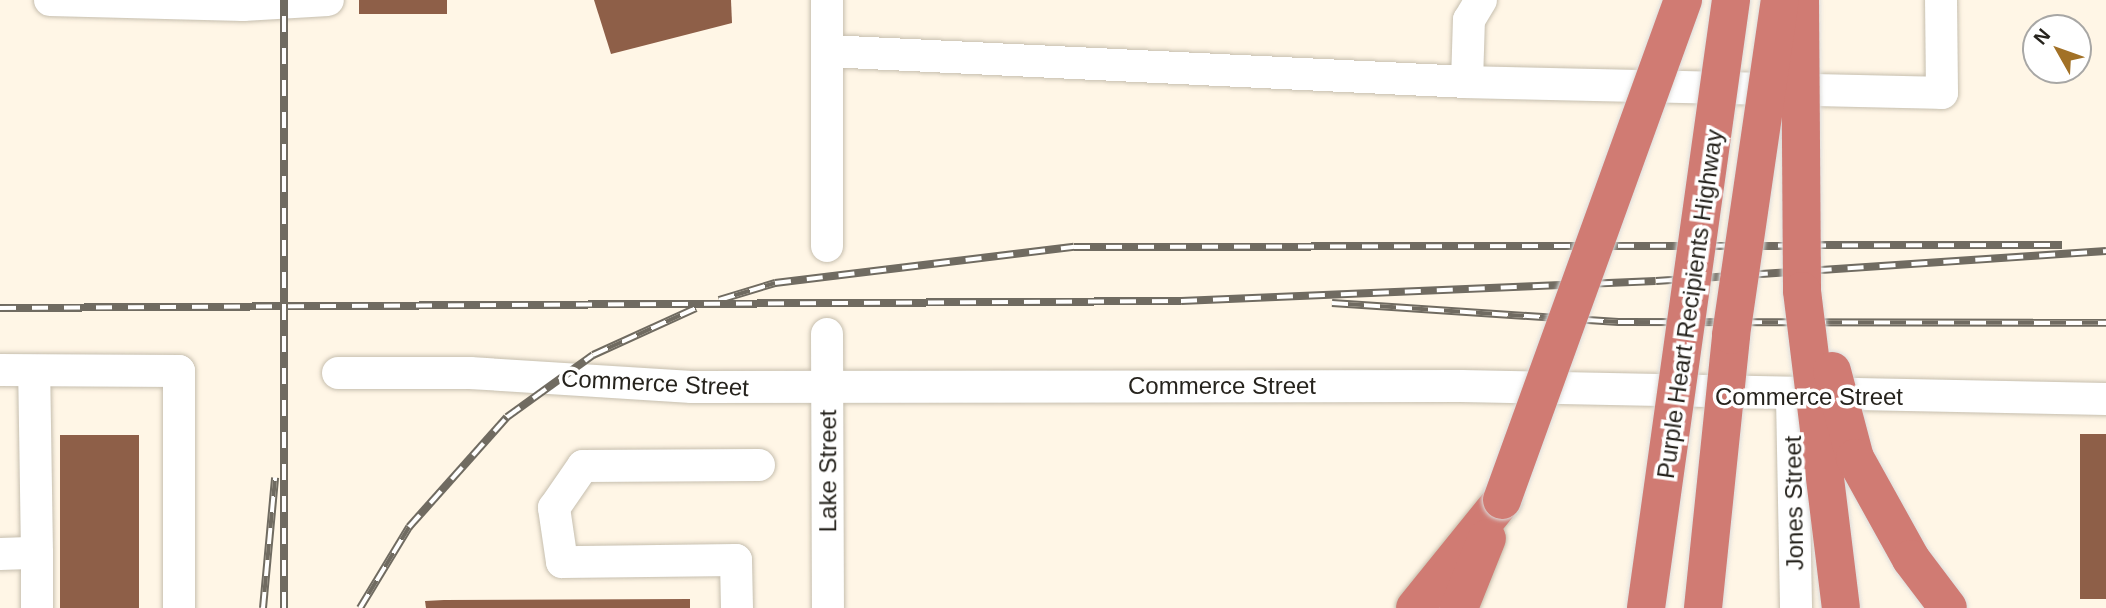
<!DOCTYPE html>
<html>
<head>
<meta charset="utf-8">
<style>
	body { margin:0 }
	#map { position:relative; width:2106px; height:608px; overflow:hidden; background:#fff6e6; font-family:Helvetica,sans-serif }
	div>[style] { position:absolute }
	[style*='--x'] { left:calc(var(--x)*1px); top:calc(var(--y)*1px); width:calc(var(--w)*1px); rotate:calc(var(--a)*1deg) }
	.building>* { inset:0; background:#8e5f48; transform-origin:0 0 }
	.roads { filter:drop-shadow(0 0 2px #c6beae) drop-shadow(0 0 2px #c6beae) }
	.minor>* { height:32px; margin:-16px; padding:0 16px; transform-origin:16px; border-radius:16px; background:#fff }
	.highway>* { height:38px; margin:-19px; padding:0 19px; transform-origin:19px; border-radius:19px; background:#d07b73 }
	.rail>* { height:8px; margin-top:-4px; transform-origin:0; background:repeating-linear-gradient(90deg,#fff 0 16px,#706b61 0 32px); box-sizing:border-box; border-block:2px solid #706b61 }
	.bridges { filter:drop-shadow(0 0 2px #dcdcdb) drop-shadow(0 0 2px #dcdcdb) }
	.highway-bridge>* { height:38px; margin:-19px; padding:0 19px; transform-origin:19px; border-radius:19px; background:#d07b73 }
	span { translate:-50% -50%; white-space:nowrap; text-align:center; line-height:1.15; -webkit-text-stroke:7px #fff; paint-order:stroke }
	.street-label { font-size:24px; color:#26231d }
	.north { position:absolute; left:2022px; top:14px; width:70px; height:70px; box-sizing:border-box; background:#fff; border:2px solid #a8a7a5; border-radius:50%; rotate:310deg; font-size:19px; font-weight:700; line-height:28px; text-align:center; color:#26231d }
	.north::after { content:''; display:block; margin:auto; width:24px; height:32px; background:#a27126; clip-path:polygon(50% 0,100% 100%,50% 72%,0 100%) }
</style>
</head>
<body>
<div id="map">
	<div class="building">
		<div style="left:359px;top:0;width:88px;height:14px"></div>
		<div style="clip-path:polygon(594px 0,731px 0,732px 23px,611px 54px)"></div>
		<div style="left:2080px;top:434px;width:26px;height:165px"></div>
		<div style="left:60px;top:435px;width:79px;height:173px"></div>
		<div style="clip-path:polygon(690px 599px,690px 608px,426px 608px,425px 601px,444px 600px)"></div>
	</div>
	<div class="roads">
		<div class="minor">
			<div style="--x:50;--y:0;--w:193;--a:1.5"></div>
			<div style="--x:243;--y:5;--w:85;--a:-3.4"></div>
			<div style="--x:827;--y:0;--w:246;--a:90"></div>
			<div style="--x:827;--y:51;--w:641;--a:2.77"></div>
			<div style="--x:1467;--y:82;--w:475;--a:1.3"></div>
			<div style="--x:1942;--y:93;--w:93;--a:-90.6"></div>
			<div style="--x:1467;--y:82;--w:62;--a:-88.2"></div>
			<div style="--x:1469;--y:20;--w:23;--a:-59"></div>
			<div style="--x:827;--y:334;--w:274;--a:89.8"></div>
			<div style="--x:0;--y:370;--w:179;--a:0.3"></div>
			<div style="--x:179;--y:371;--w:237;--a:90"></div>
			<div style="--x:338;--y:373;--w:132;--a:0"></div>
			<div style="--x:470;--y:373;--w:222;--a:3.6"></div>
			<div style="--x:692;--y:387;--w:769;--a:-0.07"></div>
			<div style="--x:1461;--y:386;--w:645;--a:1.15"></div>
			<div style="--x:1792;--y:397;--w:211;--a:88.9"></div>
			<div style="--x:0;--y:554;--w:37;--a:-2"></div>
			<div style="--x:37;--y:553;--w:182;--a:-90.9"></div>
			<div style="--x:37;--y:608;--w:55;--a:-90"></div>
			<div style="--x:737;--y:608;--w:48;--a:-91.2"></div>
			<div style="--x:736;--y:560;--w:174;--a:179.3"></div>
			<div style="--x:562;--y:562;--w:55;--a:-98.4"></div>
			<div style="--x:554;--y:508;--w:51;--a:-55.4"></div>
			<div style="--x:583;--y:466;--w:176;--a:-0.3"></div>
		</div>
		<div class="highway">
			<div style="--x:1415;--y:608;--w:139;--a:-51.1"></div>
			<div style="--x:1459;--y:608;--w:75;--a:-68.2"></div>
		</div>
	</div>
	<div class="rail">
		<div style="--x:719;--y:300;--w:59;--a:-16.9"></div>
		<div style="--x:775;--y:283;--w:301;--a:-6.9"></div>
		<div style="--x:1074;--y:247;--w:988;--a:-0.12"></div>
		<div style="--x:1332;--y:303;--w:287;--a:3.8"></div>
		<div style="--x:1618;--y:322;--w:488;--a:0.1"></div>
		<div style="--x:0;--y:308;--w:1181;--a:-0.34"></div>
		<div style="--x:1181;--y:301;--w:475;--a:-2.4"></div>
		<div style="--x:1656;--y:281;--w:451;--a:-3.8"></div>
		<div style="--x:263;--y:608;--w:131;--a:-84.7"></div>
		<div style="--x:284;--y:608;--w:608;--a:-90"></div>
		<div style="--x:360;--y:608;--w:95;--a:-58.8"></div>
		<div style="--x:409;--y:527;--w:147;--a:-48.3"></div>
		<div style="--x:507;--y:417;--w:106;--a:-35.8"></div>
		<div style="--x:593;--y:355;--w:113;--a:-24.5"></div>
	</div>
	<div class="bridges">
		<div class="highway-bridge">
			<div style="--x:1800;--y:0;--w:291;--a:89.6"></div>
			<div style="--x:1802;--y:291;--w:319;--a:83"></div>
			<div style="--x:1832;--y:371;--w:90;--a:75.2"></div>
			<div style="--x:1855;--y:458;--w:115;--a:61"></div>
			<div style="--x:1911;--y:559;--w:61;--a:52.9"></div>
			<div style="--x:1502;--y:500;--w:532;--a:-70.1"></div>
			<div style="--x:1646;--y:608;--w:614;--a:-82.04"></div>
			<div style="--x:1703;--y:608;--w:274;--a:-84.1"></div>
			<div style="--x:1731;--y:335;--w:339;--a:-81.7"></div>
		</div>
	</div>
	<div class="street-label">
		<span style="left:1690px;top:304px;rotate:-82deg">Purple Heart Recipients Highway</span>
		<span style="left:655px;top:383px;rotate:3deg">Commerce Street</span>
		<span style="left:1222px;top:386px">Commerce Street</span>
		<span style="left:1809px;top:397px">Commerce Street</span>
		<span style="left:828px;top:471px;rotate:-90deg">Lake Street</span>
		<span style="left:1794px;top:503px;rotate:-91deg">Jones Street</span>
	</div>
	<div class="north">N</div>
</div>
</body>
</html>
